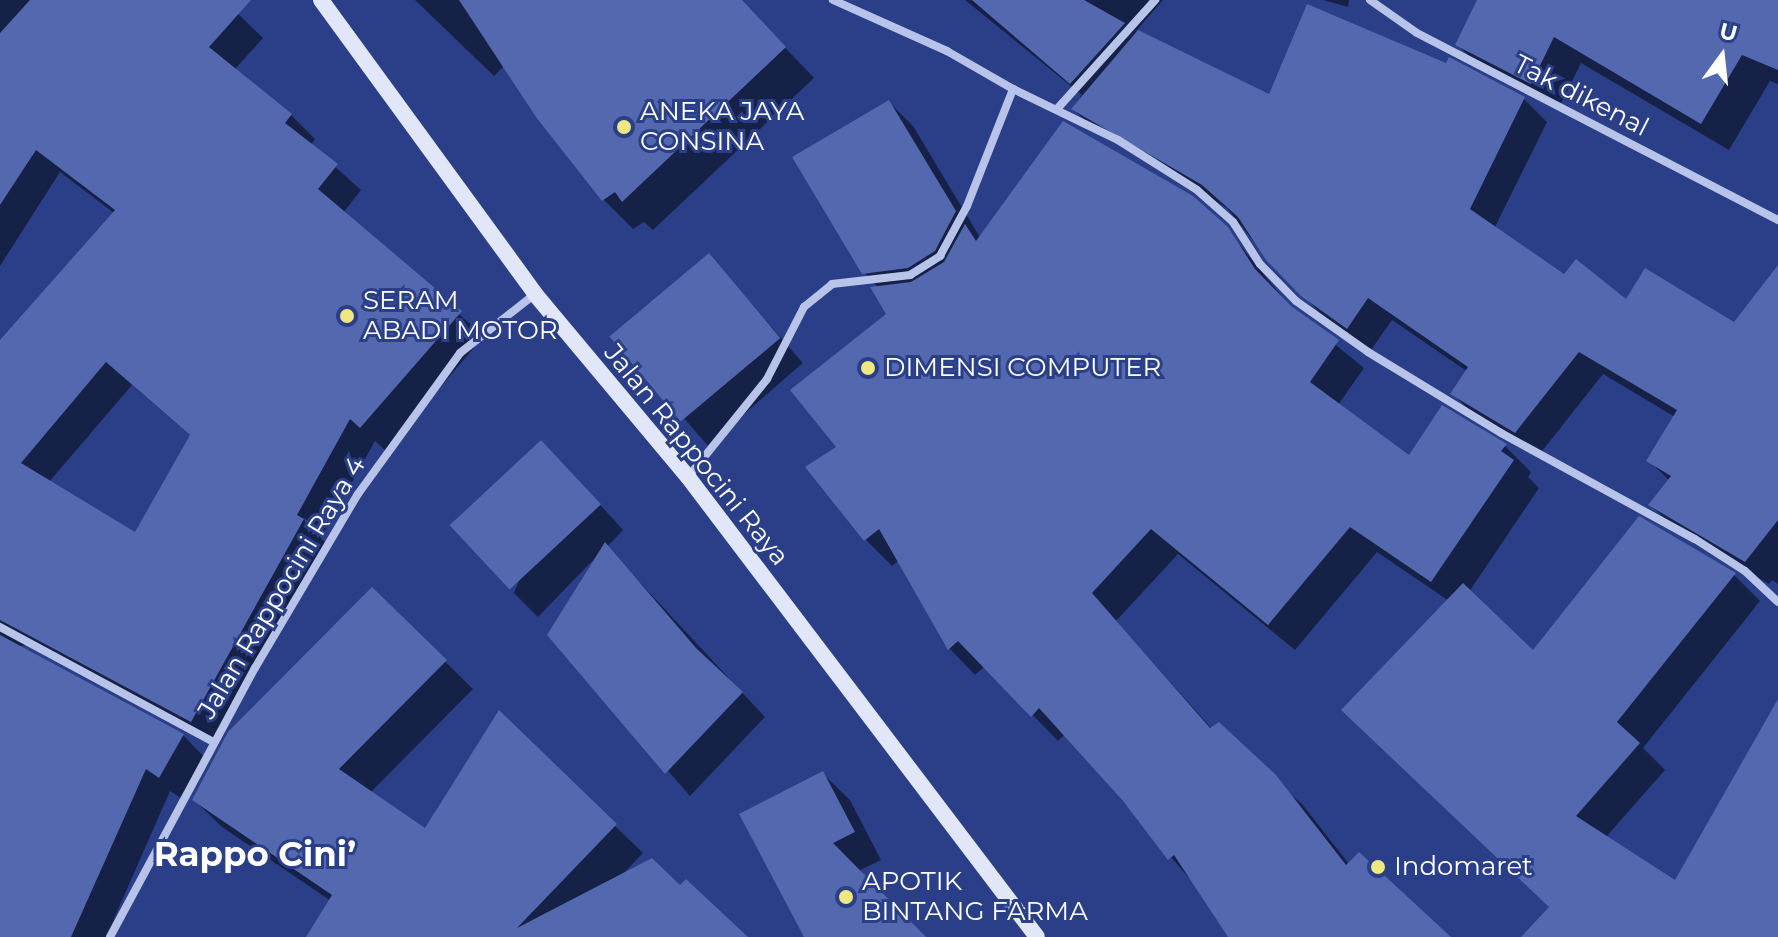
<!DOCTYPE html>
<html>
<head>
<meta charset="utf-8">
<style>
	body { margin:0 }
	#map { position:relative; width:1778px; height:937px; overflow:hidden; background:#2a3f88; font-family:Montserrat,sans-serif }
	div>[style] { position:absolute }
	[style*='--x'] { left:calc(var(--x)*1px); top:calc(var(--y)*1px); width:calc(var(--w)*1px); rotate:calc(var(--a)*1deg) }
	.shadow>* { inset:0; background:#0007; transform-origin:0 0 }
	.building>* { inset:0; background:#5368af; transform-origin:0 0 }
	.street>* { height:8px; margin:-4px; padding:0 4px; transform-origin:4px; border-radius:4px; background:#b7c3e8 }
	.secondary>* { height:16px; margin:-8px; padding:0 8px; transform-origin:8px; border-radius:8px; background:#e1e6f8 }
	.dots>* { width:22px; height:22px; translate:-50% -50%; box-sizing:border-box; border:4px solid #2a3f88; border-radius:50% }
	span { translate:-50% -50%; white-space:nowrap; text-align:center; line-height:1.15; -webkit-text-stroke:6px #2a3f88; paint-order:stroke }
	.street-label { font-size:26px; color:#fff }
	.poi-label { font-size:26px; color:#fff }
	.left { translate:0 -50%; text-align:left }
	.district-label { font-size:34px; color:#fff; font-weight:700 }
	.north { position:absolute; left:1682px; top:16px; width:80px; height:80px; -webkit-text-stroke:6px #2a3f88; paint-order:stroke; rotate:15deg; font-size:22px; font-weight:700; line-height:32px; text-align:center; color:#fff }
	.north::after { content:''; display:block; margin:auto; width:28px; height:36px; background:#fff; clip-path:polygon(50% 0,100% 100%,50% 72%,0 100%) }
</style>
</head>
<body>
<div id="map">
	<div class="shadow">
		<div style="clip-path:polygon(evenodd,0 0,224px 0,263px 38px,234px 70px,291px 115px,315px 139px,311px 145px,361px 190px,343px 213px,484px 336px,386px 451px,375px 441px,321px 538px,327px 545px,215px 744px,29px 644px,18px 647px,183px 735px,207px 760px,184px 800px,170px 791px,106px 937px,0 937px,0 355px,114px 213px,60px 172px,0 266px,0 0,132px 385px,191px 436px,136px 535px,49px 482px,132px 385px)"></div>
		<div style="clip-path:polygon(415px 0,740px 0,814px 78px,653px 230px,644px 222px,633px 229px,604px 200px,504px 66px,494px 76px)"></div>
		<div style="clip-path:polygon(965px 0,1163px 0,1136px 31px,1270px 96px,1523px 98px,1547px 122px,1494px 229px,1565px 277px,1627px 302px,1734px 325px,1778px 269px,1778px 584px,1772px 580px,1769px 584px,1674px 528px,1651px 505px,1670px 481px,1648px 460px,1675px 417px,1603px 374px,1539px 455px,1476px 417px,1453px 394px,1468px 372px,1392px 320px,1371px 350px,1326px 319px,1267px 258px,1227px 208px,1097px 132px,1073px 109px,1082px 95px)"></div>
		<div style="clip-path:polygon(1323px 0,1349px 0,1348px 7px)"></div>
		<div style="clip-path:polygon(1479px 0,1778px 0,1778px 84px,1770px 81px,1729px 150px,1581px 63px,1558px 110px,1485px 72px,1457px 44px)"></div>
		<div style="clip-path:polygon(889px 102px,913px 126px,981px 239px,1226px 228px,1292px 309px,1364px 368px,1338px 405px,1410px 458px,1505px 446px,1531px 472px,1528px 477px,1539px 488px,1469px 592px,1533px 653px,1640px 519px,1734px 575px,1760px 601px,1643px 748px,1665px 770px,1606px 837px,1676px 882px,1778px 703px,1778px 937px,1524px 937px,1551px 908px,1449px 601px,1377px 552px,1295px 650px,1178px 554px,1116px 621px,1212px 729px,1302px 804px,1349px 864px,1448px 937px,1231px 937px,1195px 885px,1065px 734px,1058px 741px,985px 666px,975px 675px,950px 649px,899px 560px,892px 566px,866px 540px,808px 468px,839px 448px,889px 315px,879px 288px,864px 272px)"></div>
		<div style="left:709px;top:255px;width:143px;height:126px;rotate:49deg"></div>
		<div style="clip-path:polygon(565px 466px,623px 530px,607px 547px,765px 717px,690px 796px,549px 635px,595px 558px,538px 617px,514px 593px)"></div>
		<div style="clip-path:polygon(372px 590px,473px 689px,370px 793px,426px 831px,615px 826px,643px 853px,620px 877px,680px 888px,745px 937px,309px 937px,331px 901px,222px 827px,194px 800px)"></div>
		<div style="clip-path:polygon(822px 773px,850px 800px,881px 860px,858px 871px,925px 937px,806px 937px)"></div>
	</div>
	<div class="building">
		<div style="clip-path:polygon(evenodd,30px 0,251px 0,209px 47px,292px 114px,285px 123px,338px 164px,318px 189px,462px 311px,360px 428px,350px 419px,297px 515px,304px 519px,191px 722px,0 620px,0 340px,115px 210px,36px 150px,0 205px,0 33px,30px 0,106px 362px,190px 435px,135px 532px,21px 463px,106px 362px)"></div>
		<div style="clip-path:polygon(459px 0,742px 0,786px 47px,622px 202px,615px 192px,602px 201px,536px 117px)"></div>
		<div style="clip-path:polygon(972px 0,1084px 0,1125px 23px,1070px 84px)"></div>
		<div style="clip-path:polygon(1477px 0,1778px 0,1778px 70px,1742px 55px,1701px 124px,1554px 37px,1531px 84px,1455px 45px)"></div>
		<div style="clip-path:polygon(1307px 4px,1446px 63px,1449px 57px,1525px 97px,1470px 209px,1564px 274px,1576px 259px,1626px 299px,1645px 268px,1734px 322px,1778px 265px,1778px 520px,1745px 562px,1648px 505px,1671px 476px,1646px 461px,1677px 410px,1579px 352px,1515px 433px,1450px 394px,1468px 367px,1368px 298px,1347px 329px,1301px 296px,1266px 260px,1238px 217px,1202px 185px,1071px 109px,1138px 30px,1269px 94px)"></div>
		<div style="clip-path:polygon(889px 100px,956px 211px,935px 251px,908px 268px,862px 274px,792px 157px)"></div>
		<div style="clip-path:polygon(1063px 121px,1193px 196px,1228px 227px,1255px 269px,1291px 306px,1339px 340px,1310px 382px,1409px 455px,1442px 405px,1507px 444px,1501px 451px,1514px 460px,1431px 582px,1350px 527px,1268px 625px,1151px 529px,1092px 593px,1210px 728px,1219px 722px,1276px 775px,1346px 865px,1359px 852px,1451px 937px,1228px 937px,1174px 855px,1168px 860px,1123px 801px,1039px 708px,1031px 717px,958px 641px,948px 650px,879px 529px,864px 541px,805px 467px,836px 447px,790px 390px,886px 314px,870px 287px,911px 282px,944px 262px,965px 224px,976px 241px)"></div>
		<div style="left:709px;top:253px;width:111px;height:130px;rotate:50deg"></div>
		<div style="left:541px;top:440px;width:88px;height:125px;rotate:47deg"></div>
		<div style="clip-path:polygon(1639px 516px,1736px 573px,1617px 722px,1640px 743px,1576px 816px,1675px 880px,1778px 699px,1778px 937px,1521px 937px,1549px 907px,1341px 710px,1463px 583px,1533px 650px)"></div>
		<div style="clip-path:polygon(605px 542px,696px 648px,743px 692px,665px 774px,547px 635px)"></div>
		<div style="clip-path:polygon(372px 587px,447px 660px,339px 769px,425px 828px,499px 710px,617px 824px,517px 928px,652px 858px,680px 885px,686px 879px,748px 937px,306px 937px,332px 895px,192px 800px,228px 732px)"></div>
		<div style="clip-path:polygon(0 635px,184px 734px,159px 778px,146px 769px,71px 937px,0 937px)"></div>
		<div style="clip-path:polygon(823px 771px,855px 832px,833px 843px,926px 937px,804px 937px,739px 814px)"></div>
	</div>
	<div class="street">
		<div style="--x:1370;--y:0;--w:57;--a:35.1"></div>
		<div style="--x:1417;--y:33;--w:407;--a:27.4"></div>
		<div style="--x:1013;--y:89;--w:117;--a:25.9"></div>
		<div style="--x:1118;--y:140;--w:93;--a:32.3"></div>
		<div style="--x:1197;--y:190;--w:48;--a:41.6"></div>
		<div style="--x:1233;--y:222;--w:50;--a:57.3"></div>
		<div style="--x:1260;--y:264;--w:52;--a:45.8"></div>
		<div style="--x:1296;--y:301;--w:88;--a:35.3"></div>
		<div style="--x:1368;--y:352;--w:156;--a:31.3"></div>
		<div style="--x:1501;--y:433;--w:221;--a:28.7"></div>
		<div style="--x:1695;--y:539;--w:59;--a:32.6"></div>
		<div style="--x:1745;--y:571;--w:45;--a:43.2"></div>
		<div style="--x:1057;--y:109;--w:147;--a:-48"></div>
		<div style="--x:688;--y:477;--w:126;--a:-51.1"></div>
		<div style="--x:767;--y:379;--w:81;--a:-62.8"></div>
		<div style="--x:804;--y:307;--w:36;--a:-39"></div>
		<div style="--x:832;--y:284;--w:79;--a:-6.6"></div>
		<div style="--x:910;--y:275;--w:36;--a:-32"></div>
		<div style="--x:940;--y:256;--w:57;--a:-61.6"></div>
		<div style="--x:967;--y:206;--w:126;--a:-68.5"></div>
		<div style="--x:1013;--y:89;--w:76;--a:-150.1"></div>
		<div style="--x:947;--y:51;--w:125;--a:-155.9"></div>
		<div style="--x:0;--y:627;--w:243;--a:28.3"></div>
		<div style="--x:110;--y:937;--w:306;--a:-61.7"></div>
		<div style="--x:255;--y:668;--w:202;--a:-59.4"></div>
		<div style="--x:358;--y:494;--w:174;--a:-54.1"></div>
		<div style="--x:460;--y:353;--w:95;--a:-38.2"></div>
	</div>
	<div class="secondary">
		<div style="--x:321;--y:0;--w:364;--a:53.9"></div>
		<div style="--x:535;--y:294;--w:239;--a:50.1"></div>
		<div style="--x:688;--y:477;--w:577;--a:52.81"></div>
	</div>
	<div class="dots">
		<div style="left:624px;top:127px;background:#efe77f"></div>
		<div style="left:347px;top:316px;background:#efe77f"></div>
		<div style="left:868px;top:368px;background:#efe77f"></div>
		<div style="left:1378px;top:867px;background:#efe77f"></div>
		<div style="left:846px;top:897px;background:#efe77f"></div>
	</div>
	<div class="street-label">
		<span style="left:1581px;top:96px;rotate:27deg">Tak dikenal</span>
		<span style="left:696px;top:455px;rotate:51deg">Jalan Rappocini Raya</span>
		<span style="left:282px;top:588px;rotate:-59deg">Jalan Rappocini Raya 4</span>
	</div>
	<div class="poi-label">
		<span class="left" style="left:640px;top:127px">ANEKA JAYA<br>CONSINA</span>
		<span class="left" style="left:363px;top:316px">SERAM<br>ABADI MOTOR</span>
		<span class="left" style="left:884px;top:368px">DIMENSI COMPUTER</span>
		<span class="left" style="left:1394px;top:867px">Indomaret</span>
		<span class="left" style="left:862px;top:897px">APOTIK<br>BINTANG FARMA</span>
	</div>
	<div class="district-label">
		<span style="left:255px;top:855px">Rappo Ciniʼ</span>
	</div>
	<div class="north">U</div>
</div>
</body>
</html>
